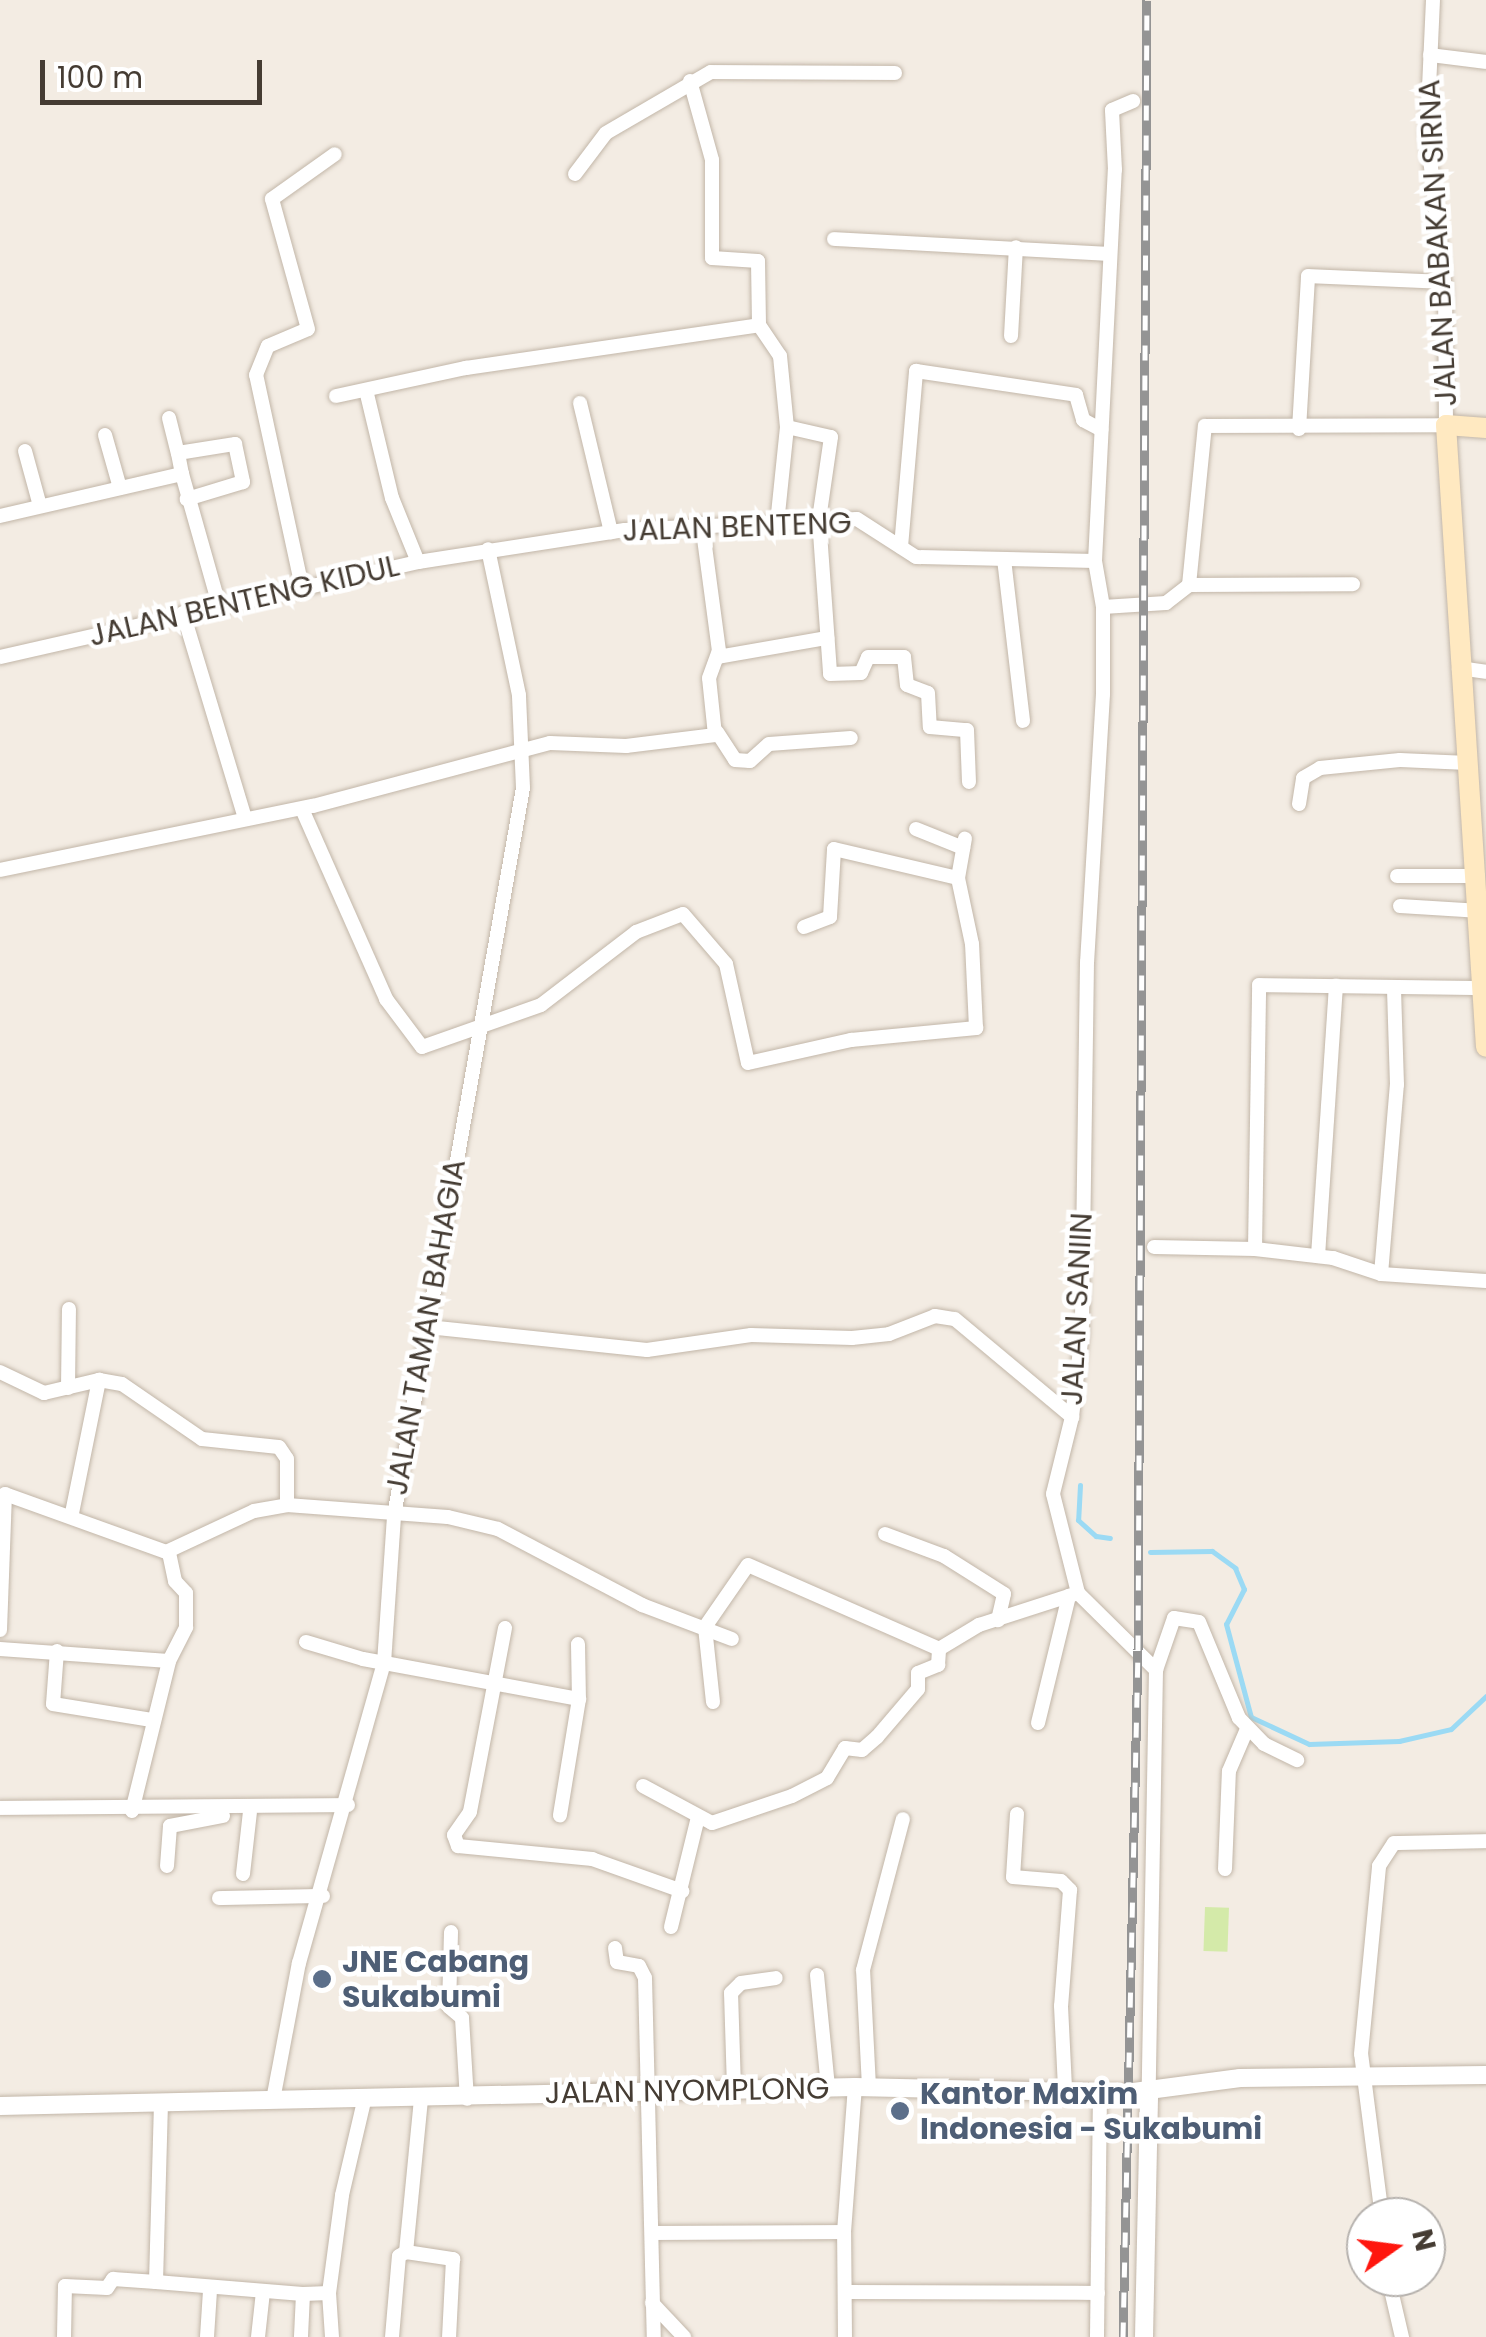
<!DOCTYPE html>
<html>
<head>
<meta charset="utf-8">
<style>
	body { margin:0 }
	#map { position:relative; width:1486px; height:2337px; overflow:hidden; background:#f3ece3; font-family:Poppins,sans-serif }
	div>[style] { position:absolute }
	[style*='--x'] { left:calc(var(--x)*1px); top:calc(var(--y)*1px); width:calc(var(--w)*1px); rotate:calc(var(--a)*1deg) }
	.green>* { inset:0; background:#d4eaa9; transform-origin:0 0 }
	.stream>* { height:5px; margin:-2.5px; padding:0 2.5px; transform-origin:2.5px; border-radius:2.5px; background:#9bdaf4 }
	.roads { filter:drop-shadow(0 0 2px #c2b6a8) drop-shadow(0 0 2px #c2b6a8) }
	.minor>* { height:14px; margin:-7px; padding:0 7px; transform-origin:7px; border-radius:7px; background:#fff }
	.tertiary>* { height:18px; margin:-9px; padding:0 9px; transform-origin:9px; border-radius:9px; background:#fff }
	.secondary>* { height:20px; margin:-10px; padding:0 10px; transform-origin:10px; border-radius:10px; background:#ffe9c1 }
	.rail>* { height:9px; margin-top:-4.5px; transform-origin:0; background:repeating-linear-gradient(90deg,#fff 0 15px,#949494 0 30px); box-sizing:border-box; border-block:2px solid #949494 }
	.dots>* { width:28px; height:28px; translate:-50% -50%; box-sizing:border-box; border:5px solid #fff; border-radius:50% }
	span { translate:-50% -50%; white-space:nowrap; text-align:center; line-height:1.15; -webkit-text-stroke:9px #fff; paint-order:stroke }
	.street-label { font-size:30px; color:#453c33 }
	.service-label { font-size:30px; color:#4e5e75; font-weight:700 }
	.left { translate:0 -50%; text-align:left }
	.north { position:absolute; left:1346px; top:2197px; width:100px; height:100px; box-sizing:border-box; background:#fff; border:2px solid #b5b1ad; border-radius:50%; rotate:76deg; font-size:28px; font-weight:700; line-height:40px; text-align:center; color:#453c33 }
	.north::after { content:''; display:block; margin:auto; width:35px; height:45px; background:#ff160e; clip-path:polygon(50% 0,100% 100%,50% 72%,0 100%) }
	.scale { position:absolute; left:40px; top:60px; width:222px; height:45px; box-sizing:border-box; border:5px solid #453c33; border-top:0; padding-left:12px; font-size:30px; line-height:35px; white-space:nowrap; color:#453c33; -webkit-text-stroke:8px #fff; paint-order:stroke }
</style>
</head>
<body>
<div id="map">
	<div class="green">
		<div style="left:1205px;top:1907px;width:24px;height:44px;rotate:2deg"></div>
	</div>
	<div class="stream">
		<div style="--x:1080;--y:1485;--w:35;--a:93"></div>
		<div style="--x:1078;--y:1520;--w:24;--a:42"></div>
		<div style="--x:1096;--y:1536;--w:14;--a:8"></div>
		<div style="--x:1150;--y:1552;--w:62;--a:-0.9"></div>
		<div style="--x:1212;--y:1551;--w:29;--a:36"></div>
		<div style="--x:1235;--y:1568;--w:23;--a:67"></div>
		<div style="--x:1244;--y:1589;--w:39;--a:117"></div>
		<div style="--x:1226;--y:1624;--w:96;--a:75"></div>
		<div style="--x:1251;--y:1717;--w:64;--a:25"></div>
		<div style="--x:1309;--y:1744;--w:90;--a:-1.9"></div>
		<div style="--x:1399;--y:1741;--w:53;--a:-13"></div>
		<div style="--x:1451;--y:1729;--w:48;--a:-43.3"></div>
	</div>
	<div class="roads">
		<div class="minor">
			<div style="--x:1430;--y:55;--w:56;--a:7.1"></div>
			<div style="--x:690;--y:81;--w:82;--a:74.4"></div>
			<div style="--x:712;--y:160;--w:98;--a:90"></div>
			<div style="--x:712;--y:258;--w:46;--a:3.7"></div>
			<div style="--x:758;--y:261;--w:64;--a:89.1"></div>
			<div style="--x:759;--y:325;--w:37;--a:56"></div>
			<div style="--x:780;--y:356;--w:71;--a:84.4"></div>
			<div style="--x:787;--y:427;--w:97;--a:95.9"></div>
			<div style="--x:575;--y:174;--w:51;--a:-52.9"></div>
			<div style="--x:606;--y:133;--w:121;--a:-30.2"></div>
			<div style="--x:711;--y:72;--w:184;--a:0.3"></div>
			<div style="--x:834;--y:239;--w:274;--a:3.1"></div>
			<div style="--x:1011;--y:336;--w:89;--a:-86.8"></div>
			<div style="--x:366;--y:390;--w:111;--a:76.5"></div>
			<div style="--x:392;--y:498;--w:69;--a:67.9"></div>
			<div style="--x:336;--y:396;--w:133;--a:-12.2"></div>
			<div style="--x:466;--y:368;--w:296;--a:-8.3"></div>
			<div style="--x:580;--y:403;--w:133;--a:76.5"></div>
			<div style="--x:169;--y:418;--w:36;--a:76"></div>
			<div style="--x:787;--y:427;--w:45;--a:12.8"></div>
			<div style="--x:831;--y:437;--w:83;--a:98.3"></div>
			<div style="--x:819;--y:519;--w:155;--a:85.9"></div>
			<div style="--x:830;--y:674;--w:31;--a:-2"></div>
			<div style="--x:861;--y:673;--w:17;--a:-66"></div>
			<div style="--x:868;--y:657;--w:36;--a:0"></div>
			<div style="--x:904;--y:657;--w:28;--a:84"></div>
			<div style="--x:907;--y:685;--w:22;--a:21"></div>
			<div style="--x:928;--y:693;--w:34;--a:87"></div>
			<div style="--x:930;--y:727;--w:37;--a:5"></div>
			<div style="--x:967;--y:730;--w:52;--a:87.8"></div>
			<div style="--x:1299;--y:429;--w:153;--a:-86.6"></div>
			<div style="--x:1308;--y:276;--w:136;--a:2.5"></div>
			<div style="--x:105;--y:435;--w:55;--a:74.2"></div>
			<div style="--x:25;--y:451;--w:57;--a:74.7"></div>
			<div style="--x:182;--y:474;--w:21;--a:-101"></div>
			<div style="--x:178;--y:453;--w:58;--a:-9"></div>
			<div style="--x:235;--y:444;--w:39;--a:78"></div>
			<div style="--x:243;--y:482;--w:59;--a:163.1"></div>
			<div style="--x:0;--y:516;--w:187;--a:-13"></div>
			<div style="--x:182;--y:474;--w:136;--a:74.2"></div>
			<div style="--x:901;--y:547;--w:177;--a:-85.1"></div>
			<div style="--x:916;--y:371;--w:162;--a:8.5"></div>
			<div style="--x:1076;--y:395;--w:26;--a:74"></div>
			<div style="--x:1083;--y:420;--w:21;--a:28"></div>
			<div style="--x:1004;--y:559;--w:163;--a:83.3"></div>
			<div style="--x:1095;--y:561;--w:392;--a:-87.1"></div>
			<div style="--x:1115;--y:170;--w:60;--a:-92.9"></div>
			<div style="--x:1112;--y:110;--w:23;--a:-23"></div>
			<div style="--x:1189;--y:585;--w:164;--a:-0.3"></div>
			<div style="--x:302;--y:587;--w:217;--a:-102.2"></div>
			<div style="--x:256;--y:375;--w:31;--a:-68"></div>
			<div style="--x:268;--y:346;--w:43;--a:-23"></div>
			<div style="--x:308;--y:329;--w:135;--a:-105.5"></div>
			<div style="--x:272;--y:199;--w:77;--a:-35.5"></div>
			<div style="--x:1103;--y:607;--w:63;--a:-3.6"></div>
			<div style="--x:1166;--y:603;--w:29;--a:-38"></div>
			<div style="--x:1189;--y:585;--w:160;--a:-84.3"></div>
			<div style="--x:1205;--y:426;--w:241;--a:-0.2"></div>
			<div style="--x:1446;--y:425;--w:135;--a:-90.4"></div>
			<div style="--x:1445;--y:290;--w:159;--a:-96.5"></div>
			<div style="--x:1427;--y:132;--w:132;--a:-87.4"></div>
			<div style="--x:183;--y:613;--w:215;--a:73.2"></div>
			<div style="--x:0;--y:657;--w:429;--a:-12.8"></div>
			<div style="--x:418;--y:562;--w:209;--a:-8.8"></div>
			<div style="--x:625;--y:530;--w:232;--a:-2.7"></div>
			<div style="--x:857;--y:519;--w:70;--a:32.8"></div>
			<div style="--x:916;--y:557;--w:179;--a:1.3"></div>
			<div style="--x:1095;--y:561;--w:47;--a:80.1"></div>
			<div style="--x:1103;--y:607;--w:87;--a:90"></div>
			<div style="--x:1103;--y:694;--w:268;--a:93.4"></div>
			<div style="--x:1087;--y:962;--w:371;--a:90.8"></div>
			<div style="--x:1082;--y:1333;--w:85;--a:96.8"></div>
			<div style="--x:1072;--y:1417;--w:79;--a:103.9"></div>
			<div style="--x:1053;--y:1494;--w:102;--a:75.8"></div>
			<div style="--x:1078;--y:1593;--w:110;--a:44.6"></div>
			<div style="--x:1156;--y:1670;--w:421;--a:91"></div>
			<div style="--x:718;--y:657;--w:111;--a:-9.9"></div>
			<div style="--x:1459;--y:668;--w:27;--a:8"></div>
			<div style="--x:717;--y:732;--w:33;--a:57"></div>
			<div style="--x:735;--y:760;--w:15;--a:4"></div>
			<div style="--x:750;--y:761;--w:25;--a:-42"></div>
			<div style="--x:769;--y:744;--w:82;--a:-4.2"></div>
			<div style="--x:1299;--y:804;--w:26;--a:-81"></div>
			<div style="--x:1303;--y:778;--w:20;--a:-30"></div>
			<div style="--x:1320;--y:768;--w:80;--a:-5.7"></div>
			<div style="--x:1400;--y:760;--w:68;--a:2.5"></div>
			<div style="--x:302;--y:809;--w:208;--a:66.1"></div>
			<div style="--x:386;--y:999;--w:60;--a:53.1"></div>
			<div style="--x:422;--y:1047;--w:126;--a:-19.4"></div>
			<div style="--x:541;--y:1005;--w:120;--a:-37.5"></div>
			<div style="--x:636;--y:932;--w:50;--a:-21"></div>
			<div style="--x:683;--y:914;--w:66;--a:49.3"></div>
			<div style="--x:726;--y:964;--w:101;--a:77.5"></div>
			<div style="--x:748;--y:1063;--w:106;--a:-12.6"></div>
			<div style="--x:851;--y:1040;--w:126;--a:-5.5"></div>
			<div style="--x:976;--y:1028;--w:84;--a:-92.7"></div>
			<div style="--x:972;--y:944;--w:67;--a:-102"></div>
			<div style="--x:958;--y:878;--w:40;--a:-80"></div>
			<div style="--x:916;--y:829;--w:51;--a:22"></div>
			<div style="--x:0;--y:870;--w:319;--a:-11.6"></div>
			<div style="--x:313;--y:806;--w:245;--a:-14.9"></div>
			<div style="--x:550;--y:743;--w:76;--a:2.3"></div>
			<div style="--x:626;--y:746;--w:90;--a:-7"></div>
			<div style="--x:715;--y:735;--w:57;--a:-96"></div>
			<div style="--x:709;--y:678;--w:29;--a:-70"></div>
			<div style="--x:719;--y:651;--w:128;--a:-97.6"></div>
			<div style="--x:1397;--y:876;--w:81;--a:0"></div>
			<div style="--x:1400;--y:906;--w:81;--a:3.5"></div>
			<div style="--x:804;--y:927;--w:28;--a:-21"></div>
			<div style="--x:830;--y:917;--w:68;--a:-86.6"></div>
			<div style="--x:834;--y:849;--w:127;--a:13.2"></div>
			<div style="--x:1154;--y:1247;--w:101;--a:1.1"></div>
			<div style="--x:1255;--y:1249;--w:79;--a:6.6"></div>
			<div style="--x:1333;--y:1258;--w:51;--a:18.4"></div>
			<div style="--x:1381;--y:1274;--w:105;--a:3.8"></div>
			<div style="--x:1255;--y:1249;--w:264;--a:-89.1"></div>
			<div style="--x:1259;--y:985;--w:226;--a:0.8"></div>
			<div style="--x:1318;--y:1256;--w:271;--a:-86.2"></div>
			<div style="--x:1381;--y:1274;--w:190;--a:-85.2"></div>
			<div style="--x:1397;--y:1085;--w:96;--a:-91.8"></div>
			<div style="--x:428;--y:1327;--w:220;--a:6"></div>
			<div style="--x:647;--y:1350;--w:105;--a:-8.2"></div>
			<div style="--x:751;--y:1335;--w:101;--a:1.7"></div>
			<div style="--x:852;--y:1338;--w:37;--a:-6"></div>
			<div style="--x:889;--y:1334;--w:49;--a:-21.4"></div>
			<div style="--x:935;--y:1316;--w:20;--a:9"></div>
			<div style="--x:955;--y:1319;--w:153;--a:39.9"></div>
			<div style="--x:0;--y:1372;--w:49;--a:25.5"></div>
			<div style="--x:44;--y:1393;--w:57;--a:-13.3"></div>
			<div style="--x:99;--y:1380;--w:23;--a:10"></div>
			<div style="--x:122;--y:1384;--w:97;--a:34.5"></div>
			<div style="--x:202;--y:1439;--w:77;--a:5.9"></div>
			<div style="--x:279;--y:1447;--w:14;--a:56"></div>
			<div style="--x:287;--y:1459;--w:46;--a:90"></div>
			<div style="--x:287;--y:1505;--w:161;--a:4.3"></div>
			<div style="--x:448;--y:1517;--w:51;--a:13.5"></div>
			<div style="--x:498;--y:1529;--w:163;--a:27.8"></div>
			<div style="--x:642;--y:1605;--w:96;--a:20.7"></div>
			<div style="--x:68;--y:1388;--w:79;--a:-89.3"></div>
			<div style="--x:72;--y:1513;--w:136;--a:-78.5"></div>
			<div style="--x:885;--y:1534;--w:63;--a:20.4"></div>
			<div style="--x:944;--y:1556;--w:71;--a:32.3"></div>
			<div style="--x:1004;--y:1594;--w:27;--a:103"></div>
			<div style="--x:505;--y:1628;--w:187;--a:100.8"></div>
			<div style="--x:470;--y:1812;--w:28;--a:125"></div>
			<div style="--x:454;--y:1835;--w:12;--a:70"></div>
			<div style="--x:458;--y:1846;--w:135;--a:5.5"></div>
			<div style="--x:592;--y:1859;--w:96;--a:19.6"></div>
			<div style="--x:0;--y:1630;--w:136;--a:-87.9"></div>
			<div style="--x:5;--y:1494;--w:171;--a:19.8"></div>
			<div style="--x:166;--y:1552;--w:97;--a:-25"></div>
			<div style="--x:254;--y:1511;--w:34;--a:-10"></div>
			<div style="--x:306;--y:1642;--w:59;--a:16.6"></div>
			<div style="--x:363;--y:1659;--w:220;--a:10.5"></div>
			<div style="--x:579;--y:1699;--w:118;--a:99.3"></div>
			<div style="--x:578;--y:1644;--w:55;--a:89"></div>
			<div style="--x:0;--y:1649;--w:169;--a:4.1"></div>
			<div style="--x:57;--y:1651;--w:53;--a:94.3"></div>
			<div style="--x:53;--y:1704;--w:100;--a:9.2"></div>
			<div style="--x:1156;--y:1670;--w:55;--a:-70.9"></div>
			<div style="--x:1174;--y:1618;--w:25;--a:9"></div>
			<div style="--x:1199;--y:1622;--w:104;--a:67.4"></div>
			<div style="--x:1239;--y:1718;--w:36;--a:46"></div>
			<div style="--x:1264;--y:1744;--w:37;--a:26"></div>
			<div style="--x:713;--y:1702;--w:75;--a:-96.1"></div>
			<div style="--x:705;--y:1627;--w:75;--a:-55.3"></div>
			<div style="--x:748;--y:1565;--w:209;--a:23.7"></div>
			<div style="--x:1038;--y:1723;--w:131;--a:-76.3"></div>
			<div style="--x:643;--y:1786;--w:78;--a:28.2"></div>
			<div style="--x:712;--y:1823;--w:84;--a:-18.6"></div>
			<div style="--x:792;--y:1796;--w:39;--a:-27"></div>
			<div style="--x:827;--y:1778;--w:35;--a:-59"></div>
			<div style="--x:845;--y:1748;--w:17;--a:7"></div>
			<div style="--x:862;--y:1750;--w:20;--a:-41"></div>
			<div style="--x:877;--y:1737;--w:63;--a:-49.5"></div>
			<div style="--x:918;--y:1689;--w:16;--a:-90"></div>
			<div style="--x:918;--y:1673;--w:22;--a:-22"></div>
			<div style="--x:938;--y:1665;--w:16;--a:-86"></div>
			<div style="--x:939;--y:1649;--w:47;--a:-31"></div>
			<div style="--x:979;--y:1625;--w:104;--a:-17.9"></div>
			<div style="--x:0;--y:1808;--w:348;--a:-0.5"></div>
			<div style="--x:132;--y:1811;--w:154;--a:-76.1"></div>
			<div style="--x:169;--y:1661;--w:38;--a:-63"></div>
			<div style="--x:186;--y:1627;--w:34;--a:-90"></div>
			<div style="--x:186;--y:1593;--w:16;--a:-133"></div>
			<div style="--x:175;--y:1581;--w:30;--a:-102"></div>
			<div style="--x:1017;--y:1814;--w:63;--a:93.6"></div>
			<div style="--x:1013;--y:1877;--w:48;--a:4.8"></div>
			<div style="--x:1061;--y:1881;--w:13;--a:45"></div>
			<div style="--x:1070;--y:1890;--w:116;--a:94.4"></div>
			<div style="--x:1061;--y:2006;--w:83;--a:87.2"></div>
			<div style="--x:167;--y:1866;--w:40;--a:-85.7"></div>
			<div style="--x:170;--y:1826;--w:54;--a:-10.7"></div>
			<div style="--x:1225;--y:1869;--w:98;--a:-87.7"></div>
			<div style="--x:1229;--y:1771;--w:46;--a:-66.8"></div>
			<div style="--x:243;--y:1874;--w:62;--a:-83.6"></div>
			<div style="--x:219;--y:1898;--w:104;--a:-1.1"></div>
			<div style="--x:671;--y:1927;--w:113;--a:-76.2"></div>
			<div style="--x:451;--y:1932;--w:75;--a:91.5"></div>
			<div style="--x:449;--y:2007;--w:17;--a:40"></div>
			<div style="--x:462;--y:2018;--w:81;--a:86.5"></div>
			<div style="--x:615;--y:1948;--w:14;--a:82"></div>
			<div style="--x:617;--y:1962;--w:22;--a:10"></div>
			<div style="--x:639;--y:1966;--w:13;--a:63"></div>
			<div style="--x:645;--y:1978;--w:359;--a:88.6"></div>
			<div style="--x:817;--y:1975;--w:113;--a:84.4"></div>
			<div style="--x:869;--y:2087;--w:117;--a:-92.9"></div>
			<div style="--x:863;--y:1970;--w:156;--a:-75.2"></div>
			<div style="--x:734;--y:2088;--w:95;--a:-91.8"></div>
			<div style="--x:731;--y:1993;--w:14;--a:-45"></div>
			<div style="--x:741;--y:1983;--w:35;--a:-8"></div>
			<div style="--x:273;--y:2100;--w:139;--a:-79.3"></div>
			<div style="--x:299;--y:1963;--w:312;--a:-74.2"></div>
			<div style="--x:384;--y:1663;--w:147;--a:-86.1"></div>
			<div style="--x:394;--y:1516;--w:739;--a:-79.95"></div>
			<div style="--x:523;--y:788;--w:93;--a:-92.5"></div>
			<div style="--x:519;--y:695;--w:149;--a:-102"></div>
			<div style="--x:1382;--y:2217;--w:164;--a:-97.3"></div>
			<div style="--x:1361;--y:2054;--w:189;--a:-84.5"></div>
			<div style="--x:1379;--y:1866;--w:27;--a:-57"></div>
			<div style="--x:1394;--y:1843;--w:92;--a:-1.2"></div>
			<div style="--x:656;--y:2233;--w:188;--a:-0.3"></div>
			<div style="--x:406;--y:2252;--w:153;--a:-84.4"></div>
			<div style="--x:1388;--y:2277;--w:62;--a:76.9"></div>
			<div style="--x:156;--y:2282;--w:147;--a:4.7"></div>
			<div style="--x:303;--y:2294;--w:43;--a:92.7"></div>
			<div style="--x:847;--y:2292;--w:251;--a:0.2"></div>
			<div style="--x:329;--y:2293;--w:44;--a:86.1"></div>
			<div style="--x:303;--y:2294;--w:26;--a:-2"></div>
			<div style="--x:329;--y:2293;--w:99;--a:-82.4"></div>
			<div style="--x:342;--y:2195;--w:97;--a:-76.8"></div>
			<div style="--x:652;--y:2303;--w:47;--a:46.7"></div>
			<div style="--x:64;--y:2337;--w:51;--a:-88.9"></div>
			<div style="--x:65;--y:2286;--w:42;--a:2.7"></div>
			<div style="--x:107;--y:2288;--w:11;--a:-56"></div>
			<div style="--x:113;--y:2279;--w:43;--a:4"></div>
			<div style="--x:156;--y:2282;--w:177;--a:-88.4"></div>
			<div style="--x:207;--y:2337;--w:47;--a:-86.3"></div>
			<div style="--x:258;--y:2337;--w:45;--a:-83.7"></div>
			<div style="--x:392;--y:2337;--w:81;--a:-85.1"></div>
			<div style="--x:399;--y:2256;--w:8;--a:-30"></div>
			<div style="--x:406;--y:2252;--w:48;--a:8.5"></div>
			<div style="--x:453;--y:2259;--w:78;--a:92.9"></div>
			<div style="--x:845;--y:2337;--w:105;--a:-90.5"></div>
			<div style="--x:844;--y:2232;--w:145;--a:-85.7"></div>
			<div style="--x:1097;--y:2337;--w:245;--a:-89.3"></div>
		</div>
		<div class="tertiary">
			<div style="--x:0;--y:2106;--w:855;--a:-1.27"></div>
			<div style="--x:855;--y:2087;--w:271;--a:1.3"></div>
			<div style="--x:1126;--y:2093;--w:115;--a:-7.5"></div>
			<div style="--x:1240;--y:2078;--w:246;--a:-0.7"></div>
			<div style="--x:1144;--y:2337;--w:246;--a:-88.8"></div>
		</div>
		<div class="secondary">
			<div style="--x:1486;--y:428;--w:40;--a:-175.7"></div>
			<div style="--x:1446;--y:425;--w:623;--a:86.32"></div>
		</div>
	</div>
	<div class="rail">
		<div style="--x:1123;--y:2337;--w:687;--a:-88.75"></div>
		<div style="--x:1138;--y:1650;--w:1650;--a:-89.69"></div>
	</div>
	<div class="dots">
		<div style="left:322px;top:1979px;background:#5c6f8a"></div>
		<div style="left:900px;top:2111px;background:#5c6f8a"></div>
	</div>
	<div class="street-label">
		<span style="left:1438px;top:243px;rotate:-93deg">JALAN BABAKAN SIRNA</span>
		<span style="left:737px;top:527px;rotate:-2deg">JALAN BENTENG</span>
		<span style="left:244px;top:601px;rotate:-13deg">JALAN BENTENG KIDUL</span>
		<span style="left:1077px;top:1309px;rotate:-87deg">JALAN SANIIN</span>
		<span style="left:426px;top:1327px;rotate:-80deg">JALAN TAMAN BAHAGIA</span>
		<span style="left:687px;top:2091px;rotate:-1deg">JALAN NYOMPLONG</span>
	</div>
	<div class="service-label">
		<span class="left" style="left:342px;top:1979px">JNE Cabang<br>Sukabumi</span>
		<span class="left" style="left:920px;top:2111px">Kantor Maxim<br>Indonesia - Sukabumi</span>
	</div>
	<div class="north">N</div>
	<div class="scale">100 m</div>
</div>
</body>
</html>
